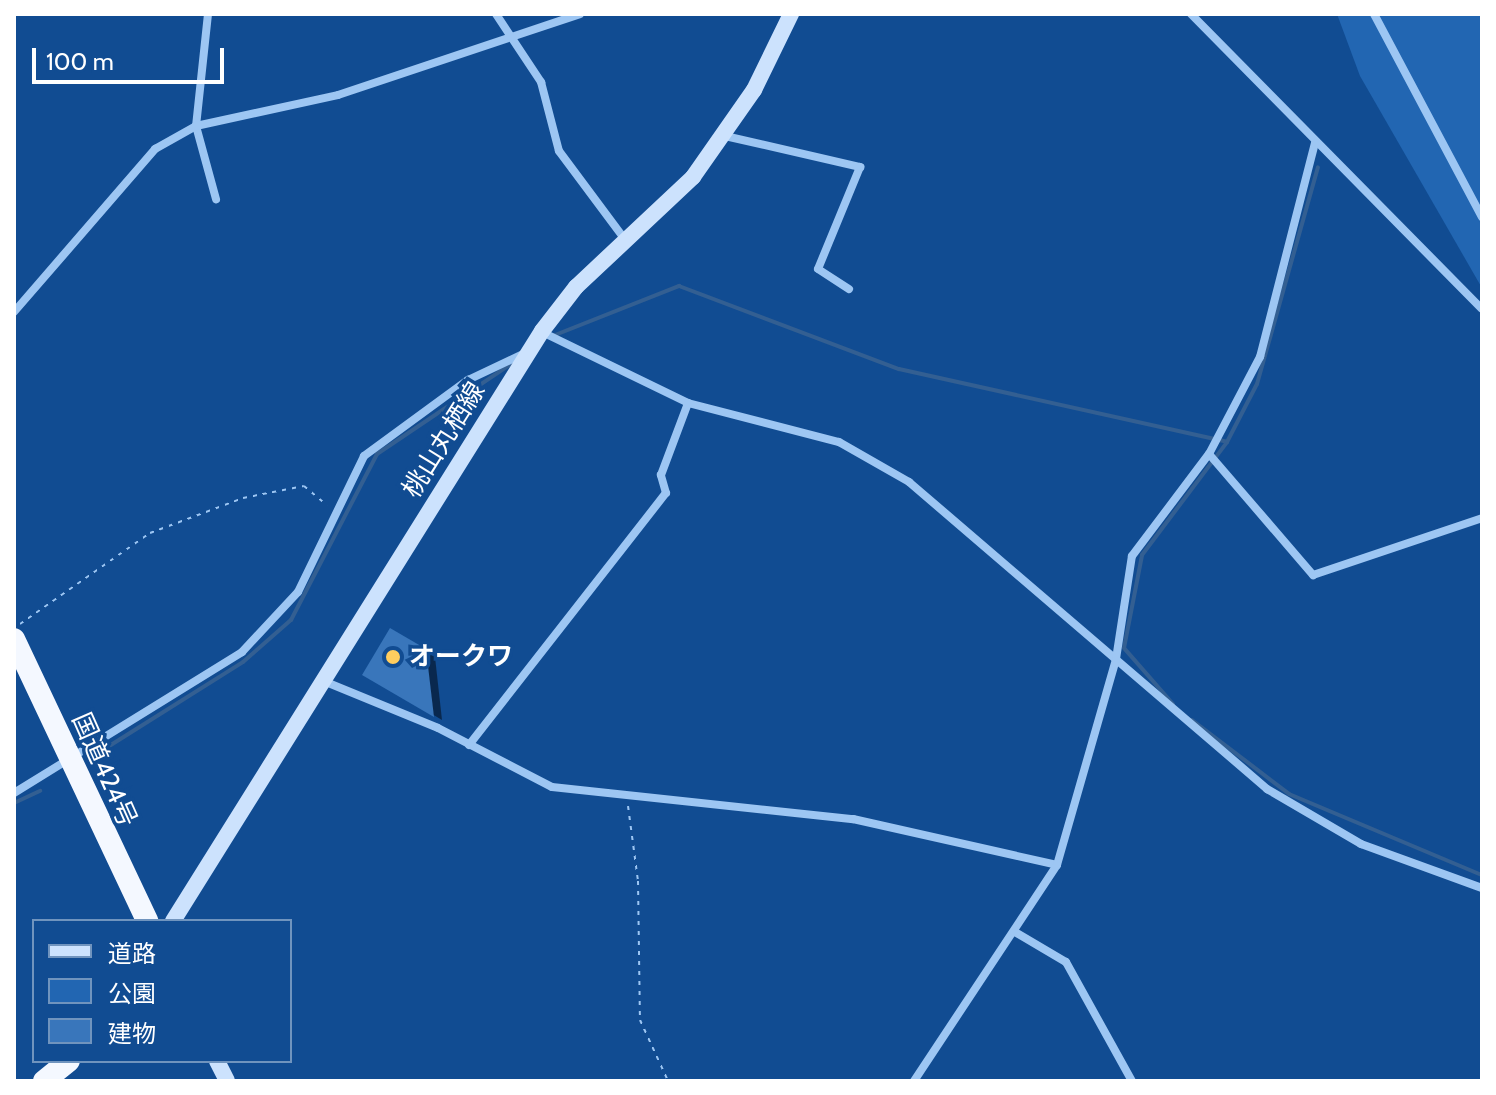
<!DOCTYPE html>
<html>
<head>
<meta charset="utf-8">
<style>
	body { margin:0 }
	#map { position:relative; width:1496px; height:1095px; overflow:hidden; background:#114c92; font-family:Cabin,"Noto Sans JP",sans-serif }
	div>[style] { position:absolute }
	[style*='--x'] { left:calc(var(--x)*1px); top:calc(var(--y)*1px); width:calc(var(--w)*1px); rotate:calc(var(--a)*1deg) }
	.green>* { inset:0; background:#2266b2 }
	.shadow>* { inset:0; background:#0007 }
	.stream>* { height:4px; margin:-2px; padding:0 2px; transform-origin:2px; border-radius:2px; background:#335f92 }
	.building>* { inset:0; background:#3976bb }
	.path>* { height:2px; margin-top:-1px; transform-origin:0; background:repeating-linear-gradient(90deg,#9dc6f3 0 4px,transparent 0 10px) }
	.minor>* { height:8px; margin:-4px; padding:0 4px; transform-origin:4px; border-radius:4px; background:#9dc6f3 }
	.secondary>* { height:16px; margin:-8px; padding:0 8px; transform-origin:8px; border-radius:8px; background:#cce2fd }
	.trunk>* { height:22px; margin:-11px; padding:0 11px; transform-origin:11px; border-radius:11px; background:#f4f8ff }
	.dots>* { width:22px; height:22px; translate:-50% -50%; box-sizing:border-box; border:4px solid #114c92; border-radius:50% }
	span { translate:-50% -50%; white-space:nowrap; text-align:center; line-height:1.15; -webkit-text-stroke:7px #114c92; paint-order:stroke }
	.street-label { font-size:26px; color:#fff }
	.poi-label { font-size:26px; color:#fff; font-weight:700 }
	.left { translate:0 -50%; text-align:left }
	.frame { position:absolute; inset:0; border:16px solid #fff; pointer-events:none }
	.legend { position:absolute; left:32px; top:919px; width:260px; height:144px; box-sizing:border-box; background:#114c92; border:2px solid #7094be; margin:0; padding:10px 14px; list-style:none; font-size:24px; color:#fff }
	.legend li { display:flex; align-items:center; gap:16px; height:40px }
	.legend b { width:40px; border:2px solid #7094be }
	.scale { position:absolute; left:32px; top:48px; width:192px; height:36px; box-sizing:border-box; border:4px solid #fff; border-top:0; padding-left:10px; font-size:24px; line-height:28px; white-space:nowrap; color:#fff; -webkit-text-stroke:6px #114c92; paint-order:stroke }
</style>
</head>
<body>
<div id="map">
	<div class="green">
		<div style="clip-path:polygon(1337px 14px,1482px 14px,1482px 288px,1360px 76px)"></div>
	</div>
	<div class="shadow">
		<div style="clip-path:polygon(391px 631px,435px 657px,442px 720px,365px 674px)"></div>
	</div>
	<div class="stream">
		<div style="--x:550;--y:337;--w:139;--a:-21.6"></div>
		<div style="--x:679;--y:286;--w:235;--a:20.7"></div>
		<div style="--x:899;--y:369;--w:336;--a:12.5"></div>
		<div style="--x:1173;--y:704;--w:74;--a:-131.2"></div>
		<div style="--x:1124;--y:648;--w:95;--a:-79"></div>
		<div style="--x:1142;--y:555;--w:141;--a:-53"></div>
		<div style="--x:1227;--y:442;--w:65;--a:-62.7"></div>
		<div style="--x:1257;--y:384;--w:225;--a:-74.3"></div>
		<div style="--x:1192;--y:720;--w:122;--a:37.3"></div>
		<div style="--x:1289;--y:794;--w:209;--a:22.8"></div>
		<div style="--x:106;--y:748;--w:162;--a:-32.1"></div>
		<div style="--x:243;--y:662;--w:64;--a:-41.2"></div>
		<div style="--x:291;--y:620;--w:187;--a:-62.6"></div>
		<div style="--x:377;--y:454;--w:165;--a:-33.9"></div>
		<div style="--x:14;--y:803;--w:29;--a:-25"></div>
	</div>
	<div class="building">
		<div style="clip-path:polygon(390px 628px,426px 649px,434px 717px,362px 675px)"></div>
	</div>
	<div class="path">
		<div style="--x:20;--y:624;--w:159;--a:-35"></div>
		<div style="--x:150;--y:533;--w:99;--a:-20.6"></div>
		<div style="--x:243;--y:498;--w:62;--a:-11.1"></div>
		<div style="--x:304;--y:486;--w:30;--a:40"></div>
		<div style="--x:628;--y:806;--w:76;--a:82.4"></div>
		<div style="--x:638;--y:881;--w:139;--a:89.2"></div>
		<div style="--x:640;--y:1020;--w:67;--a:65.3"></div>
	</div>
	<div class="minor">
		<div style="--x:208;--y:14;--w:113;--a:96.1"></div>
		<div style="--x:196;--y:126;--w:76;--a:74.7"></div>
		<div style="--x:496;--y:14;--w:82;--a:56.5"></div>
		<div style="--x:541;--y:82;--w:71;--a:75.4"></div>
		<div style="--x:559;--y:151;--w:112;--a:53.3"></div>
		<div style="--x:1191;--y:14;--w:414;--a:45.4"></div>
		<div style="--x:1374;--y:14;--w:230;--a:62"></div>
		<div style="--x:725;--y:136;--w:139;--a:12.9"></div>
		<div style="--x:860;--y:167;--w:110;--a:112.4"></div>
		<div style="--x:818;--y:269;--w:37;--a:33"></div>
		<div style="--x:14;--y:312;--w:216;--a:-49.1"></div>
		<div style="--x:155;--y:149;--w:47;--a:-29.3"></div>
		<div style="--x:196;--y:126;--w:145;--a:-12.3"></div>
		<div style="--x:338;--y:95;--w:255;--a:-18.5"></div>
		<div style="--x:542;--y:332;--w:162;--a:25.9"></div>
		<div style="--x:688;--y:403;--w:156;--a:14.5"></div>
		<div style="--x:839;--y:442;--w:81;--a:29.7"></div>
		<div style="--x:909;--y:482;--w:472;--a:40.6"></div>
		<div style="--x:1267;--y:789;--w:109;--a:30.3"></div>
		<div style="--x:1361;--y:844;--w:129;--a:20"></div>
		<div style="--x:1209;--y:454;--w:160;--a:49.3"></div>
		<div style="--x:1313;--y:575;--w:178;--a:-18.6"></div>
		<div style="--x:321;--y:680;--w:126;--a:22.3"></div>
		<div style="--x:438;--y:728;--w:128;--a:27.4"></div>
		<div style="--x:552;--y:787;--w:303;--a:6.1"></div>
		<div style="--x:853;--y:819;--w:209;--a:12.7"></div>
		<div style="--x:469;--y:745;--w:320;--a:-52"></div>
		<div style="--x:666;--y:493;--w:19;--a:-106"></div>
		<div style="--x:661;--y:475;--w:77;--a:-69.4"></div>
		<div style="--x:14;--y:793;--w:268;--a:-31.7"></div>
		<div style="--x:242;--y:652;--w:82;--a:-47"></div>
		<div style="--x:298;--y:592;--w:151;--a:-64.1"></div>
		<div style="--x:364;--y:456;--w:129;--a:-36.2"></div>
		<div style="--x:468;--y:380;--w:63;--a:-25.3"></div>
		<div style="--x:1015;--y:932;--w:59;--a:30.5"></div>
		<div style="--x:1066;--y:962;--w:136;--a:61"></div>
		<div style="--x:914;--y:1081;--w:259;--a:-56.5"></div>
		<div style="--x:1057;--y:865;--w:214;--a:-74"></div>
		<div style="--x:1116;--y:659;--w:104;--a:-81.2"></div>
		<div style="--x:1132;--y:556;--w:128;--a:-53"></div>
		<div style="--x:1209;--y:454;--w:110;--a:-62.3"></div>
		<div style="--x:1260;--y:357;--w:221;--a:-75.6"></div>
	</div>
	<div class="secondary">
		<div style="--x:173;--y:921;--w:696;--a:-57.98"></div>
		<div style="--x:542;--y:331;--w:56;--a:-52.3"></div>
		<div style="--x:576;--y:287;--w:161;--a:-43.2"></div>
		<div style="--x:693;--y:177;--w:106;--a:-55"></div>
		<div style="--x:754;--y:90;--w:85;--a:-64"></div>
		<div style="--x:217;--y:1061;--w:22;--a:63"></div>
	</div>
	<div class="trunk">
		<div style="--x:14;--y:639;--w:312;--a:64.7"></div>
		<div style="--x:44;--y:1081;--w:32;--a:-39"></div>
	</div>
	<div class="dots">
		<div style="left:393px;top:657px;background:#ffcd5f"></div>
	</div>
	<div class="street-label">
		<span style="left:444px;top:440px;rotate:-58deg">桃山丸栖線</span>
		<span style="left:104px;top:770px;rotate:66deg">国道424号</span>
	</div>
	<div class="poi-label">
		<span class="left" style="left:409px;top:657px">オークワ</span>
	</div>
	<div class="frame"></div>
	<ul class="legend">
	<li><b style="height:10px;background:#cce2fd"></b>道路</li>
	<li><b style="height:22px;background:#2266b2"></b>公園</li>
	<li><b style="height:22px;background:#3976bb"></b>建物</li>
	</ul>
	<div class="scale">100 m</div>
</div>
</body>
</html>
